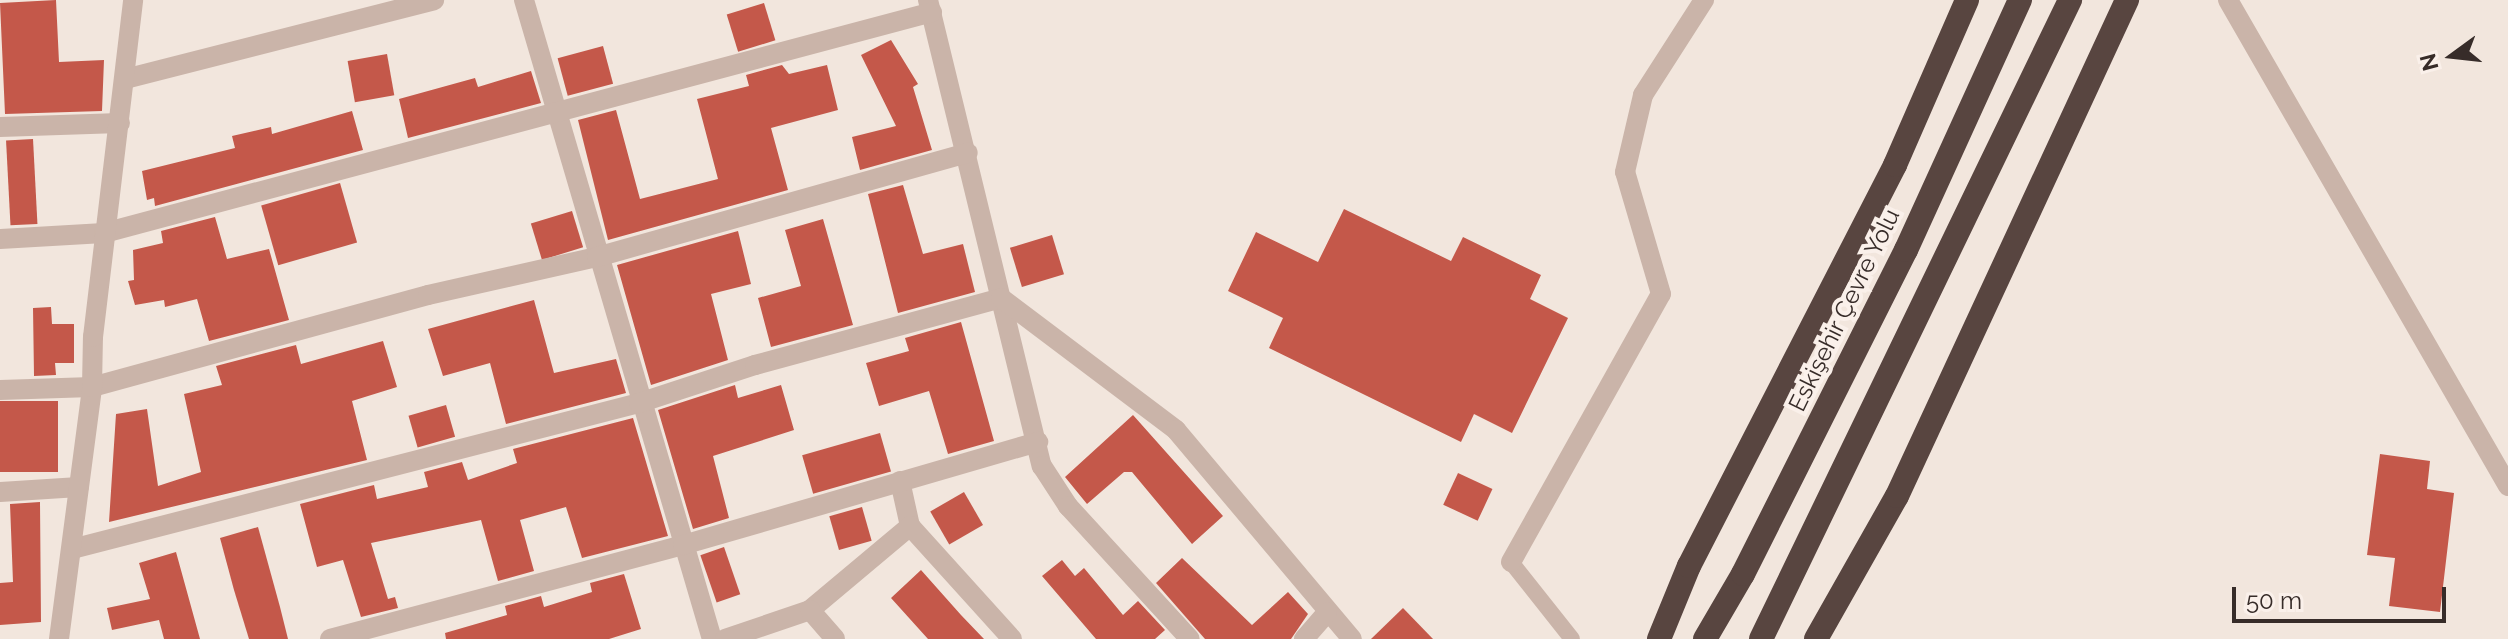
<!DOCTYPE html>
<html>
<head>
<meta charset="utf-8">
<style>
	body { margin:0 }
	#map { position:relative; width:2508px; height:639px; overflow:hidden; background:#f2e6dd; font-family:Raleway,sans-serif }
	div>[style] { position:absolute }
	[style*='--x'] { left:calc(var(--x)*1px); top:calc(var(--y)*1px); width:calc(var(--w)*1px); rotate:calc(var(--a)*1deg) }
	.building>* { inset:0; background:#c4584a; transform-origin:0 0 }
	.lane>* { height:16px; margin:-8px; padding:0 8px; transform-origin:8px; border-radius:8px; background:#cab4a9 }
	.street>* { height:20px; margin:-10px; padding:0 10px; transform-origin:10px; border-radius:10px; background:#cab4a9 }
	.highway>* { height:24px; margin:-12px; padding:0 12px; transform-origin:12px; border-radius:12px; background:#584540 }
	span { translate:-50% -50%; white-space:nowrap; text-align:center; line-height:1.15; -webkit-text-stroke:8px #faf0ea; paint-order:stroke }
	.street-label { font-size:24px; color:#372c29 }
	.north { position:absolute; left:2412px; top:16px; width:80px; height:80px; -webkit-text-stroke:6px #faf0ea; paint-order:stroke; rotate:255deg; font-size:22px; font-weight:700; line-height:32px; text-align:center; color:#372c29 }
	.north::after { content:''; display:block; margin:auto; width:28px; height:36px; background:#372c29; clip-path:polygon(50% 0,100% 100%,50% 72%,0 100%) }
	.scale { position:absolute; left:2232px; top:587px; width:214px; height:36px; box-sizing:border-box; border:4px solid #372c29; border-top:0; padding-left:10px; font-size:24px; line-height:28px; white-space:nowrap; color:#372c29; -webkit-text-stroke:6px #faf0ea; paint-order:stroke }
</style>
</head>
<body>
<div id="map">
	<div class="building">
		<div style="clip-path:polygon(56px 0,59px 62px,104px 60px,102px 111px,5px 114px,0 3px)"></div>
		<div style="left:764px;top:3px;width:39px;height:39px;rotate:73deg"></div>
		<div style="clip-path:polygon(891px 40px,918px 84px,913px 87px,932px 150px,860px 170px,852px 137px,896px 126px,861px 55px)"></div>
		<div style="left:603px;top:46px;width:39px;height:47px;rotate:75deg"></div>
		<div style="left:387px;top:54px;width:42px;height:40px;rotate:80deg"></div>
		<div style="clip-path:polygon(782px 65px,789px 74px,827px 65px,838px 110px,771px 128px,788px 190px,608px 240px,578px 120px,616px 110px,640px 199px,718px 179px,697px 99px,749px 86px,746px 75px)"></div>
		<div style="clip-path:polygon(531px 71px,541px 103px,408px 138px,399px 99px,475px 78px,478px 87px)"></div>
		<div style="clip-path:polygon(352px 111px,363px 150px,155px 206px,154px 198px,147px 200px,142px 171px,235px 148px,232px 136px,271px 127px,272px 134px)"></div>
		<div style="left:33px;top:139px;width:85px;height:27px;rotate:87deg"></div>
		<div style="left:340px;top:183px;width:62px;height:82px;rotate:74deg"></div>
		<div style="clip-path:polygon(903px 185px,923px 254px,963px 244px,975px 292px,898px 313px,868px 194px)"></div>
		<div style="clip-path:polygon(1344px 209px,1451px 261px,1463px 237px,1541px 275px,1530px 299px,1568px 318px,1512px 433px,1474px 414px,1461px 442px,1269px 348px,1283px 318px,1228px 291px,1256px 232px,1318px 262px)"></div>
		<div style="left:572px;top:211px;width:38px;height:43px;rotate:73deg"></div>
		<div style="clip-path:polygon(215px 217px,227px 259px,269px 249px,289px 320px,209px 341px,197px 299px,165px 307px,164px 300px,135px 305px,128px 281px,134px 280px,133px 250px,163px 243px,161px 231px)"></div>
		<div style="clip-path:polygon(823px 219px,853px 325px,771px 347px,758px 298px,801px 286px,785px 230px)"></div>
		<div style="clip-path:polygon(738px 231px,751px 284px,711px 294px,728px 360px,651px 385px,617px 265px)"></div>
		<div style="left:1052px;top:235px;width:41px;height:44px;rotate:73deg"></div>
		<div style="clip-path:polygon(534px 300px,554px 373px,616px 359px,626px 393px,506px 424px,490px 363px,443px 376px,428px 329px)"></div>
		<div style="clip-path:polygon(51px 307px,52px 324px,74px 324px,74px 363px,55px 363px,56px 375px,34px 376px,33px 308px)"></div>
		<div style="clip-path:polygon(961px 322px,994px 441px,948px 454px,929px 391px,879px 406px,866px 363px,909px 351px,905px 338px)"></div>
		<div style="clip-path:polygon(383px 341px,397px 387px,352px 401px,367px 460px,109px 522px,116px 414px,147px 409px,158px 486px,201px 472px,184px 394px,222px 385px,216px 366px,296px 345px,301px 364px)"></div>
		<div style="clip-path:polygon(735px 385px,738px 398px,781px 385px,794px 430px,713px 456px,729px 518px,693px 529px,658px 410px)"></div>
		<div style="left:58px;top:401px;width:71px;height:58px;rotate:90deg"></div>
		<div style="left:446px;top:405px;width:33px;height:39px;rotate:74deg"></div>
		<div style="clip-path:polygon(1133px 415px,1223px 516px,1192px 544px,1132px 472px,1124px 472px,1087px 504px,1065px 477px)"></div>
		<div style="clip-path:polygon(633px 418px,668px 536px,582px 558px,566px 507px,520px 520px,534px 571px,498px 581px,481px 520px,371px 543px,388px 599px,395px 597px,398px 608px,361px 617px,343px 560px,317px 567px,300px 504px,374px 485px,377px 499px,428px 487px,424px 472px,462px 462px,468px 480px,517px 463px,513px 449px)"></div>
		<div style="left:880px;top:433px;width:40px;height:81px;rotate:74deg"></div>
		<div style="clip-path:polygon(2380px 454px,2430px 461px,2427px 489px,2454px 493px,2440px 612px,2389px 606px,2395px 558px,2367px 555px)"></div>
		<div style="left:1458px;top:473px;width:38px;height:35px;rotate:25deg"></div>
		<div style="left:964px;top:492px;width:38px;height:39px;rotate:60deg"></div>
		<div style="clip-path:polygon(40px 502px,41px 622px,0 625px,0 583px,13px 582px,10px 504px)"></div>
		<div style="left:862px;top:507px;width:35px;height:34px;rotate:74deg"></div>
		<div style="clip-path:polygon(258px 527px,280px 607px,288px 639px,249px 639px,234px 590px,220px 538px)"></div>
		<div style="left:724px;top:547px;width:50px;height:25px;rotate:71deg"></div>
		<div style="clip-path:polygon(176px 552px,200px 639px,164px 639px,159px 620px,112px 630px,107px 608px,150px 599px,139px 563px)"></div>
		<div style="clip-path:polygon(1182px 558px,1252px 625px,1288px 592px,1308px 614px,1291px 639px,1205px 639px,1156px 583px)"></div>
		<div style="clip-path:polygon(1062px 560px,1075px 576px,1084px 568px,1123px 615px,1138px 601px,1165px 630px,1155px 639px,1096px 639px,1042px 576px)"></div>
		<div style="clip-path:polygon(921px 570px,961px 615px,984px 639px,928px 639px,891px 598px)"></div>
		<div style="clip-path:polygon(624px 574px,641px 629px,609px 639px,446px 639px,445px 633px,507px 615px,505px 606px,541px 596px,544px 607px,592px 592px,590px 583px)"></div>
		<div style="clip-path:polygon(1403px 608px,1433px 639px,1371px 639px)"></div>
	</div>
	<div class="lane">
		<div style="--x:1511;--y:562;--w:98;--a:51.6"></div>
	</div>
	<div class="street">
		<div style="--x:524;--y:0;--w:666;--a:73.61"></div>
		<div style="--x:928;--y:0;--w:480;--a:76.3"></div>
		<div style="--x:1042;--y:466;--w:48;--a:57"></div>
		<div style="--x:1068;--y:506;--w:180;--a:47.5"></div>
		<div style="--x:2228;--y:0;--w:561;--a:60.05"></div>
		<div style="--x:125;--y:79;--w:319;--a:-14.3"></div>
		<div style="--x:0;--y:127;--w:120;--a:-1.9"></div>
		<div style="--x:0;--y:239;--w:104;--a:-3.3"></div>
		<div style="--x:104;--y:233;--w:857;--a:-14.94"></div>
		<div style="--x:0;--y:390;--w:92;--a:-1.9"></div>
		<div style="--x:92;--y:387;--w:348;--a:-15.3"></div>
		<div style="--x:428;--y:295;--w:173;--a:-12.7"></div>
		<div style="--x:597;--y:257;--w:385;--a:-15.7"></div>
		<div style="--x:900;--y:481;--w:46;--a:77.5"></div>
		<div style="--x:910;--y:526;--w:152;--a:47.9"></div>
		<div style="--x:0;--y:492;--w:79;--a:-3.6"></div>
		<div style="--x:72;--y:549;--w:585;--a:-14.44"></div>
		<div style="--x:639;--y:403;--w:122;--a:-18.1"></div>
		<div style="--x:755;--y:365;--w:255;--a:-15.2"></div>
		<div style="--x:1001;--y:298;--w:219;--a:37"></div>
		<div style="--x:1176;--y:430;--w:273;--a:49.9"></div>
		<div style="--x:1511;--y:562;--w:307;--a:-60.8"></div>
		<div style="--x:1661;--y:294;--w:127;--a:-106.4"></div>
		<div style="--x:1625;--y:172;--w:79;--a:-76.8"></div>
		<div style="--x:1643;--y:95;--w:113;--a:-57.3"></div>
		<div style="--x:810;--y:610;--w:131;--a:-40"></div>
		<div style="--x:59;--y:639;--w:254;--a:-82.5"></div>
		<div style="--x:92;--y:387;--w:50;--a:-88.9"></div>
		<div style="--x:93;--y:337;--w:339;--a:-83.2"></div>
		<div style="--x:330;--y:639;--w:365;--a:-14.9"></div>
		<div style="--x:683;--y:545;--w:370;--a:-16.2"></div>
		<div style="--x:725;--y:639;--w:90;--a:-18.8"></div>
		<div style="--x:810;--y:610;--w:38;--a:49"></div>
		<div style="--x:1304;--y:639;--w:35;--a:-49"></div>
	</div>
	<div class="highway">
		<div style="--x:1659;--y:639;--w:79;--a:-67.7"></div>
		<div style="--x:1689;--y:566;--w:451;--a:-62.8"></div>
		<div style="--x:1895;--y:165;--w:180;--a:-66.4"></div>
		<div style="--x:1705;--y:639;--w:75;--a:-59.7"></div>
		<div style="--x:1743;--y:574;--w:363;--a:-63.3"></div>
		<div style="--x:1906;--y:250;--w:275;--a:-65.5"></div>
		<div style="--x:1761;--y:639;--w:710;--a:-64.19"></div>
		<div style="--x:1816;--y:639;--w:164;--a:-60.5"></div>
		<div style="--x:1897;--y:496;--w:547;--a:-65.12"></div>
	</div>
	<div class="street-label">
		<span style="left:1844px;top:310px;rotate:-64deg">Eskişehir Çevre Yolu</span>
	</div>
	<div class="north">N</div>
	<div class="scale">50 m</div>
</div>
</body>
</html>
